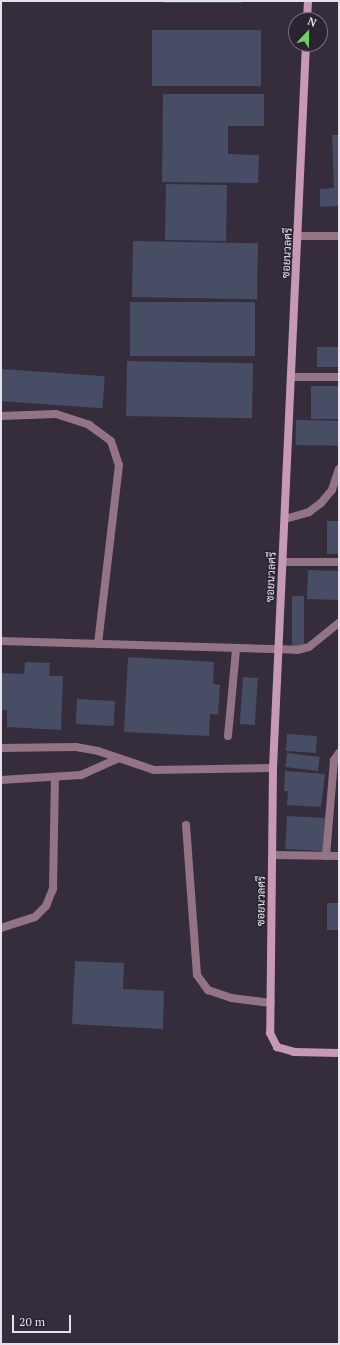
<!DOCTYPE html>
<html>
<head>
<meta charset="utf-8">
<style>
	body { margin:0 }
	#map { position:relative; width:340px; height:1345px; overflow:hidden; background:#352d3c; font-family:"PT Serif",Sarabun,serif }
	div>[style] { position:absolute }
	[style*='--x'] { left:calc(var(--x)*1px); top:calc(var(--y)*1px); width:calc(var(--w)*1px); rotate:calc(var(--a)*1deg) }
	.building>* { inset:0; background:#474d65; transform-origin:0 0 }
	.lane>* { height:8px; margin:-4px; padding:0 4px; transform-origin:4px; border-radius:4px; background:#927485 }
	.street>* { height:8px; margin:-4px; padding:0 4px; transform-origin:4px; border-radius:4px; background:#927485 }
	.secondary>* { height:8px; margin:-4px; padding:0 4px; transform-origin:4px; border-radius:4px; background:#c899b5 }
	span { translate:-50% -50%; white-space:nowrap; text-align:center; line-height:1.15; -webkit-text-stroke:3px #2b2331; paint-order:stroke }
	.street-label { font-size:11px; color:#e5e0e9 }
	.frame { position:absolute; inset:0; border:2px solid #e5e0e9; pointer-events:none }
	.north { position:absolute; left:288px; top:12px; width:40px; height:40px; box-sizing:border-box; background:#2b2331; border:1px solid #756f7b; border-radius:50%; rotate:22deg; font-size:11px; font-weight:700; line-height:16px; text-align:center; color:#e5e0e9 }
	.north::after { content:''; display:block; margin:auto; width:14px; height:18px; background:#71d35e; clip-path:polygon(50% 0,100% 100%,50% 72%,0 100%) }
	.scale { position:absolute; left:12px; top:1315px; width:59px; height:18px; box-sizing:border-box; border:2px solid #e5e0e9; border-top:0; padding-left:5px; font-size:12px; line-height:14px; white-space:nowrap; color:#e5e0e9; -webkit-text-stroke:3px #2b2331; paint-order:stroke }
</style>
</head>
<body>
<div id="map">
	<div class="building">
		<div style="left:164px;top:1px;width:78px;height:2px"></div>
		<div style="left:152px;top:30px;width:109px;height:56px"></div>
		<div style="clip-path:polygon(163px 94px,264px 94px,264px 126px,228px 126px,228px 154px,259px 155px,258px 183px,162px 182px)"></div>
		<div style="clip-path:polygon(332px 135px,339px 135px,339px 206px,320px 207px,320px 189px,334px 188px)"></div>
		<div style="left:166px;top:184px;width:61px;height:56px;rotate:1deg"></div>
		<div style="left:133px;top:241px;width:125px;height:56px;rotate:1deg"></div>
		<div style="left:130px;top:302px;width:125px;height:54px"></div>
		<div style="left:317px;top:347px;width:22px;height:20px"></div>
		<div style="left:127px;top:361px;width:126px;height:55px;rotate:1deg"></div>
		<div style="left:1px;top:369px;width:104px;height:32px;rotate:4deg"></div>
		<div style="left:311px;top:386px;width:28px;height:33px"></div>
		<div style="left:296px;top:420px;width:43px;height:25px;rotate:1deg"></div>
		<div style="left:339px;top:521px;width:33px;height:12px;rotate:90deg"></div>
		<div style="left:308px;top:570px;width:31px;height:29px;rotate:2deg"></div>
		<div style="left:292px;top:596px;width:12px;height:50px"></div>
		<div style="clip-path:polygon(128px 657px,214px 662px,213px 684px,220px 685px,218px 714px,210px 714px,209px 736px,124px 732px)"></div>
		<div style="clip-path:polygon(25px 662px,50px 663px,49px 676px,63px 676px,61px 730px,7px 727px,7px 710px,1px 710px,1px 673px,24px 674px)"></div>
		<div style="left:243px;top:677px;width:15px;height:47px;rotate:4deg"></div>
		<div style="left:77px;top:699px;width:38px;height:25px;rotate:3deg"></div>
		<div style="left:287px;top:734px;width:30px;height:17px;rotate:4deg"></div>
		<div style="left:287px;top:753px;width:33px;height:14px;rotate:7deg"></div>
		<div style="clip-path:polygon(285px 771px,325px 774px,321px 807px,287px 805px,288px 791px,284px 791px)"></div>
		<div style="left:287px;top:816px;width:38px;height:33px;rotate:3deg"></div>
		<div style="left:327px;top:903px;width:12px;height:27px"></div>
		<div style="clip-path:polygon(75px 961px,124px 963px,123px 989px,164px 991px,163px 1029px,72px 1024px)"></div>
	</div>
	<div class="lane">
		<div style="--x:299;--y:236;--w:40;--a:0"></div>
		<div style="--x:292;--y:377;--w:47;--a:0"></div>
		<div style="--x:1;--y:416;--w:55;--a:-2.1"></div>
		<div style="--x:56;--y:414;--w:35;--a:18"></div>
		<div style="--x:89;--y:425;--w:27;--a:36"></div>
		<div style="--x:111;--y:441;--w:25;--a:72"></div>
		<div style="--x:119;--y:465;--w:180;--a:96.7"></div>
		<div style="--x:285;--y:519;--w:25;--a:-16"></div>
		<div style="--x:309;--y:512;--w:15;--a:-37"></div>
		<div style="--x:321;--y:503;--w:17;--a:-50"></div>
		<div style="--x:332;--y:490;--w:22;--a:-72"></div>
		<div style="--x:283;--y:562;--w:56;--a:0"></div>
		<div style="--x:1;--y:641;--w:296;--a:1.7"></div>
		<div style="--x:297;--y:650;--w:12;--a:-14"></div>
		<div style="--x:309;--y:647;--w:38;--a:-39"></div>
		<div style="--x:228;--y:736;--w:87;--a:-84.7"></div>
		<div style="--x:1;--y:780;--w:80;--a:-3.6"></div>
		<div style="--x:81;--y:775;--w:39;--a:-24"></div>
		<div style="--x:186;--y:825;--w:150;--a:85.8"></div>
		<div style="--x:197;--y:975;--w:19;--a:54"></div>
		<div style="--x:208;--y:990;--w:24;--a:19"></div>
		<div style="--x:231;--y:998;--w:40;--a:7.1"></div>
		<div style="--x:273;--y:855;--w:66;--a:0.9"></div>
		<div style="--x:326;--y:856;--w:96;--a:-85.2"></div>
		<div style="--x:334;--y:760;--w:9;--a:-54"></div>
		<div style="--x:1;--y:928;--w:36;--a:-18"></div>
		<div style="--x:35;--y:917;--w:16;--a:-45"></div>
		<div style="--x:46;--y:906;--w:18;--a:-68"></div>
		<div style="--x:53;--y:889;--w:110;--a:-89"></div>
	</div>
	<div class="street">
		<div style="--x:1;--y:748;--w:75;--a:-0.8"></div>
		<div style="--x:76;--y:747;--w:22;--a:10"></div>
		<div style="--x:98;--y:751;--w:59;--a:18.7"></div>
		<div style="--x:154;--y:770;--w:119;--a:-1"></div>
	</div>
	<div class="secondary">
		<div style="--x:307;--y:20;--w:19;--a:-87"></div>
		<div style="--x:306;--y:44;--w:725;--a:92.61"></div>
		<div style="--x:273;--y:768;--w:265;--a:90.6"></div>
		<div style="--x:270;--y:1033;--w:16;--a:63"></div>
		<div style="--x:277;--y:1047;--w:18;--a:16"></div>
		<div style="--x:294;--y:1052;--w:45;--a:1.3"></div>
	</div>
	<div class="street-label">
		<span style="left:287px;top:253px;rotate:-87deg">ซอยนวลศรี</span>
		<span style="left:271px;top:577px;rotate:-87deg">ซอยนวลศรี</span>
		<span style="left:261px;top:901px;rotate:-89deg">ซอยนวลศรี</span>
	</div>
	<div class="frame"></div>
	<div class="north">N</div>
	<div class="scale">20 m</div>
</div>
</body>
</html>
